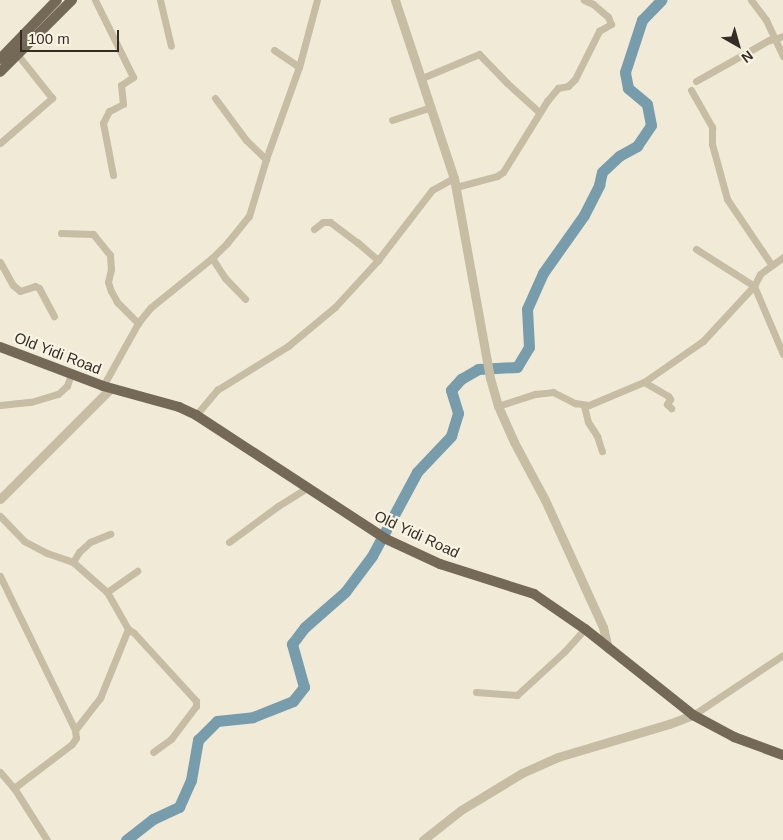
<!DOCTYPE html>
<html>
<head>
<meta charset="utf-8">
<style>
	body { margin:0 }
	#map { position:relative; width:783px; height:840px; overflow:hidden; background:#f0ead7; font-family:Arial,sans-serif }
	div>[style] { position:absolute }
	[style*='--x'] { left:calc(var(--x)*1px); top:calc(var(--y)*1px); width:calc(var(--w)*1px); rotate:calc(var(--a)*1deg) }
	.river>* { height:11px; margin:-5.5px; padding:0 5.5px; transform-origin:5.5px; border-radius:5.5px; background:#779dac }
	.minor>* { height:7px; margin:-3.5px; padding:0 3.5px; transform-origin:3.5px; border-radius:3.5px; background:#c7bca4 }
	.tertiary>* { height:9px; margin:-4.5px; padding:0 4.5px; transform-origin:4.5px; border-radius:4.5px; background:#c7bca4 }
	.primary>* { height:10px; margin:-5px; padding:0 5px; transform-origin:5px; border-radius:5px; background:#746857 }
	span { translate:-50% -50%; white-space:nowrap; text-align:center; line-height:1.15; -webkit-text-stroke:4.5px #f8f3e3; paint-order:stroke }
	.street-label { font-size:15px; color:#332d25 }
	.north { position:absolute; left:713px; top:20px; width:50px; height:50px; -webkit-text-stroke:4px #f8f3e3; paint-order:stroke; rotate:142deg; font-size:14px; font-weight:700; line-height:20px; text-align:center; color:#332d25 }
	.north::after { content:''; display:block; margin:auto; width:18px; height:22px; background:#332d25; clip-path:polygon(50% 0,100% 100%,50% 72%,0 100%) }
	.scale { position:absolute; left:20px; top:30px; width:99px; height:22px; box-sizing:border-box; border:2px solid #332d25; border-top:0; padding-left:6px; font-size:15px; line-height:18px; white-space:nowrap; color:#332d25; -webkit-text-stroke:4px #f8f3e3; paint-order:stroke }
</style>
</head>
<body>
<div id="map">
	<div class="river">
		<div style="--x:126;--y:840;--w:34;--a:-38"></div>
		<div style="--x:153;--y:819;--w:29;--a:-25"></div>
		<div style="--x:179;--y:807;--w:30;--a:-66"></div>
		<div style="--x:191;--y:780;--w:41;--a:-80.1"></div>
		<div style="--x:198;--y:740;--w:27;--a:-45"></div>
		<div style="--x:217;--y:721;--w:36;--a:-6"></div>
		<div style="--x:253;--y:717;--w:43;--a:-21.8"></div>
		<div style="--x:293;--y:701;--w:18;--a:-52"></div>
		<div style="--x:304;--y:687;--w:45;--a:-105.6"></div>
		<div style="--x:292;--y:644;--w:21;--a:-53"></div>
		<div style="--x:305;--y:627;--w:53;--a:-41.2"></div>
		<div style="--x:345;--y:592;--w:45;--a:-53.1"></div>
		<div style="--x:372;--y:556;--w:95;--a:-61.8"></div>
		<div style="--x:417;--y:472;--w:50;--a:-46.6"></div>
		<div style="--x:451;--y:436;--w:24;--a:-73"></div>
		<div style="--x:458;--y:413;--w:24;--a:-107"></div>
		<div style="--x:451;--y:390;--w:15;--a:-48"></div>
		<div style="--x:461;--y:379;--w:20;--a:-30"></div>
		<div style="--x:478;--y:369;--w:39;--a:-3"></div>
		<div style="--x:517;--y:367;--w:23;--a:-59"></div>
		<div style="--x:529;--y:347;--w:38;--a:-93"></div>
		<div style="--x:527;--y:309;--w:39;--a:-66"></div>
		<div style="--x:543;--y:273;--w:71;--a:-54.7"></div>
		<div style="--x:584;--y:215;--w:34;--a:-63"></div>
		<div style="--x:599;--y:185;--w:13;--a:-77"></div>
		<div style="--x:602;--y:172;--w:23;--a:-43"></div>
		<div style="--x:619;--y:156;--w:21;--a:-29"></div>
		<div style="--x:637;--y:146;--w:25;--a:-56"></div>
		<div style="--x:651;--y:125;--w:21;--a:-101"></div>
		<div style="--x:647;--y:104;--w:25;--a:-140"></div>
		<div style="--x:628;--y:88;--w:16;--a:-101"></div>
		<div style="--x:625;--y:72;--w:55;--a:-71.9"></div>
		<div style="--x:642;--y:20;--w:28;--a:-46"></div>
	</div>
	<div class="minor">
		<div style="--x:95;--y:0;--w:86;--a:63.7"></div>
		<div style="--x:133;--y:77;--w:14;--a:146"></div>
		<div style="--x:121;--y:85;--w:19;--a:84"></div>
		<div style="--x:123;--y:104;--w:16;--a:153"></div>
		<div style="--x:109;--y:111;--w:13;--a:117"></div>
		<div style="--x:103;--y:123;--w:53;--a:79.1"></div>
		<div style="--x:160;--y:0;--w:47;--a:76.6"></div>
		<div style="--x:751;--y:0;--w:25;--a:53"></div>
		<div style="--x:766;--y:20;--w:21;--a:65"></div>
		<div style="--x:775;--y:39;--w:9;--a:-21"></div>
		<div style="--x:274;--y:50;--w:30;--a:34"></div>
		<div style="--x:422;--y:78;--w:62;--a:-22.8"></div>
		<div style="--x:479;--y:54;--w:40;--a:46"></div>
		<div style="--x:507;--y:83;--w:43;--a:42.2"></div>
		<div style="--x:696;--y:81;--w:84;--a:-29.3"></div>
		<div style="--x:769;--y:40;--w:6;--a:-9"></div>
		<div style="--x:775;--y:39;--w:19;--a:65"></div>
		<div style="--x:691;--y:90;--w:43;--a:60.4"></div>
		<div style="--x:712;--y:127;--w:17;--a:90"></div>
		<div style="--x:712;--y:144;--w:57;--a:74.7"></div>
		<div style="--x:727;--y:199;--w:78;--a:55.9"></div>
		<div style="--x:215;--y:98;--w:52;--a:53.6"></div>
		<div style="--x:246;--y:140;--w:28;--a:44"></div>
		<div style="--x:392;--y:120;--w:41;--a:-18.4"></div>
		<div style="--x:0;--y:143;--w:69;--a:-40.9"></div>
		<div style="--x:52;--y:98;--w:56;--a:-128.5"></div>
		<div style="--x:456;--y:187;--w:42;--a:-15"></div>
		<div style="--x:497;--y:176;--w:7;--a:-34"></div>
		<div style="--x:503;--y:172;--w:84;--a:-58.2"></div>
		<div style="--x:547;--y:101;--w:17;--a:-50"></div>
		<div style="--x:558;--y:88;--w:10;--a:-11"></div>
		<div style="--x:568;--y:86;--w:10;--a:-45"></div>
		<div style="--x:575;--y:79;--w:54;--a:-63.4"></div>
		<div style="--x:599;--y:31;--w:14;--a:-30"></div>
		<div style="--x:611;--y:24;--w:8;--a:-113"></div>
		<div style="--x:608;--y:17;--w:20;--a:-139"></div>
		<div style="--x:593;--y:4;--w:10;--a:-156"></div>
		<div style="--x:314;--y:229;--w:11;--a:-38"></div>
		<div style="--x:323;--y:222;--w:7;--a:0"></div>
		<div style="--x:330;--y:222;--w:34;--a:37"></div>
		<div style="--x:357;--y:242;--w:28;--a:41"></div>
		<div style="--x:61;--y:233;--w:32;--a:2"></div>
		<div style="--x:93;--y:234;--w:27;--a:51"></div>
		<div style="--x:110;--y:255;--w:14;--a:86"></div>
		<div style="--x:111;--y:269;--w:13;--a:103"></div>
		<div style="--x:108;--y:282;--w:9;--a:72"></div>
		<div style="--x:111;--y:291;--w:13;--a:61"></div>
		<div style="--x:117;--y:302;--w:30;--a:45"></div>
		<div style="--x:696;--y:249;--w:69;--a:32.5"></div>
		<div style="--x:754;--y:286;--w:74;--a:66.9"></div>
		<div style="--x:212;--y:258;--w:24;--a:57"></div>
		<div style="--x:225;--y:278;--w:29;--a:46"></div>
		<div style="--x:0;--y:262;--w:26;--a:61"></div>
		<div style="--x:13;--y:285;--w:9;--a:41"></div>
		<div style="--x:20;--y:291;--w:16;--a:-18"></div>
		<div style="--x:35;--y:286;--w:4;--a:27"></div>
		<div style="--x:39;--y:288;--w:32;--a:62"></div>
		<div style="--x:644;--y:382;--w:28;--a:30"></div>
		<div style="--x:668;--y:396;--w:4;--a:56"></div>
		<div style="--x:670;--y:399;--w:6;--a:121"></div>
		<div style="--x:667;--y:404;--w:6;--a:45"></div>
		<div style="--x:103;--y:386;--w:72;--a:-60.9"></div>
		<div style="--x:138;--y:323;--w:19;--a:-51"></div>
		<div style="--x:150;--y:308;--w:80;--a:-38.9"></div>
		<div style="--x:212;--y:258;--w:21;--a:-45"></div>
		<div style="--x:227;--y:243;--w:35;--a:-51"></div>
		<div style="--x:249;--y:216;--w:59;--a:-73.4"></div>
		<div style="--x:266;--y:159;--w:98;--a:-70.3"></div>
		<div style="--x:299;--y:67;--w:69;--a:-75"></div>
		<div style="--x:0;--y:405;--w:31;--a:-6"></div>
		<div style="--x:31;--y:402;--w:28;--a:-17"></div>
		<div style="--x:58;--y:394;--w:12;--a:-42"></div>
		<div style="--x:67;--y:386;--w:13;--a:-72"></div>
		<div style="--x:498;--y:406;--w:39;--a:-18"></div>
		<div style="--x:535;--y:394;--w:18;--a:-6"></div>
		<div style="--x:553;--y:392;--w:25;--a:27"></div>
		<div style="--x:575;--y:403;--w:14;--a:8"></div>
		<div style="--x:589;--y:405;--w:60;--a:-22.7"></div>
		<div style="--x:644;--y:382;--w:72;--a:-34.8"></div>
		<div style="--x:703;--y:341;--w:75;--a:-47.2"></div>
		<div style="--x:754;--y:286;--w:13;--a:-63"></div>
		<div style="--x:760;--y:274;--w:29;--a:-36"></div>
		<div style="--x:584;--y:406;--w:16;--a:76"></div>
		<div style="--x:588;--y:422;--w:17;--a:57"></div>
		<div style="--x:597;--y:436;--w:16;--a:72"></div>
		<div style="--x:196;--y:415;--w:33;--a:-50"></div>
		<div style="--x:217;--y:390;--w:84;--a:-31.8"></div>
		<div style="--x:288;--y:346;--w:61;--a:-39.7"></div>
		<div style="--x:335;--y:307;--w:64;--a:-47.5"></div>
		<div style="--x:378;--y:260;--w:88;--a:-52.4"></div>
		<div style="--x:432;--y:190;--w:25;--a:-29"></div>
		<div style="--x:0;--y:516;--w:35;--a:46"></div>
		<div style="--x:24;--y:541;--w:26;--a:28"></div>
		<div style="--x:47;--y:553;--w:28;--a:19"></div>
		<div style="--x:73;--y:562;--w:45;--a:41.4"></div>
		<div style="--x:107;--y:592;--w:43;--a:60.4"></div>
		<div style="--x:128;--y:629;--w:7;--a:34"></div>
		<div style="--x:134;--y:633;--w:92;--a:47.6"></div>
		<div style="--x:196;--y:701;--w:5;--a:90"></div>
		<div style="--x:196;--y:706;--w:41;--a:127.1"></div>
		<div style="--x:171;--y:739;--w:22;--a:144"></div>
		<div style="--x:229;--y:542;--w:61;--a:-36.3"></div>
		<div style="--x:278;--y:506;--w:34;--a:-32"></div>
		<div style="--x:73;--y:562;--w:12;--a:-59"></div>
		<div style="--x:79;--y:552;--w:15;--a:-42"></div>
		<div style="--x:90;--y:542;--w:22;--a:-22"></div>
		<div style="--x:0;--y:576;--w:171;--a:64"></div>
		<div style="--x:75;--y:730;--w:8;--a:83"></div>
		<div style="--x:76;--y:738;--w:7;--a:124"></div>
		<div style="--x:72;--y:744;--w:73;--a:142.8"></div>
		<div style="--x:107;--y:592;--w:37;--a:-35"></div>
		<div style="--x:476;--y:692;--w:41;--a:4.2"></div>
		<div style="--x:517;--y:695;--w:64;--a:-42.5"></div>
		<div style="--x:564;--y:652;--w:31;--a:-48"></div>
		<div style="--x:693;--y:715;--w:108;--a:-33.7"></div>
		<div style="--x:75;--y:730;--w:41;--a:-52"></div>
		<div style="--x:100;--y:698;--w:74;--a:-67.9"></div>
		<div style="--x:0;--y:772;--w:21;--a:49"></div>
		<div style="--x:14;--y:788;--w:62;--a:57.6"></div>
	</div>
	<div class="tertiary">
		<div style="--x:395;--y:0;--w:188;--a:71.7"></div>
		<div style="--x:454;--y:178;--w:203;--a:79.8"></div>
		<div style="--x:490;--y:378;--w:29;--a:74"></div>
		<div style="--x:498;--y:406;--w:39;--a:66"></div>
		<div style="--x:514;--y:442;--w:66;--a:61.9"></div>
		<div style="--x:545;--y:500;--w:140;--a:65.5"></div>
		<div style="--x:603;--y:627;--w:22;--a:77"></div>
		<div style="--x:0;--y:499;--w:157;--a:-45"></div>
		<div style="--x:423;--y:840;--w:48;--a:-38.3"></div>
		<div style="--x:461;--y:810;--w:71;--a:-31.2"></div>
		<div style="--x:522;--y:773;--w:39;--a:-24"></div>
		<div style="--x:558;--y:757;--w:116;--a:-16.6"></div>
		<div style="--x:669;--y:724;--w:26;--a:-21"></div>
	</div>
	<div class="primary">
		<div style="--x:0;--y:59;--w:82;--a:-46"></div>
		<div style="--x:0;--y:72;--w:102;--a:-45"></div>
		<div style="--x:0;--y:347;--w:110;--a:20.7"></div>
		<div style="--x:103;--y:386;--w:79;--a:15.4"></div>
		<div style="--x:179;--y:407;--w:19;--a:25"></div>
		<div style="--x:196;--y:415;--w:227;--a:33.1"></div>
		<div style="--x:386;--y:539;--w:60;--a:24.8"></div>
		<div style="--x:440;--y:564;--w:99;--a:17.7"></div>
		<div style="--x:534;--y:594;--w:62;--a:34.5"></div>
		<div style="--x:585;--y:629;--w:138;--a:38.5"></div>
		<div style="--x:693;--y:715;--w:47;--a:28.2"></div>
		<div style="--x:734;--y:737;--w:52;--a:20.2"></div>
	</div>
	<div class="street-label">
		<span style="left:58px;top:353px;rotate:21deg">Old Yidi Road</span>
		<span style="left:417px;top:534px;rotate:25deg">Old Yidi Road</span>
	</div>
	<div class="north">N</div>
	<div class="scale">100 m</div>
</div>
</body>
</html>
